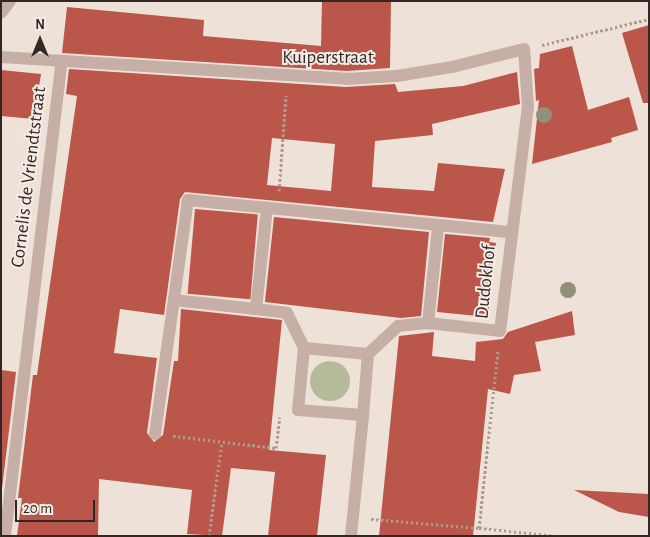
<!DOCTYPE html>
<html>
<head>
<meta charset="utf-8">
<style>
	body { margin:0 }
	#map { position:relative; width:650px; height:537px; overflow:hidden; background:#eee1d8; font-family:"Alegreya Sans",sans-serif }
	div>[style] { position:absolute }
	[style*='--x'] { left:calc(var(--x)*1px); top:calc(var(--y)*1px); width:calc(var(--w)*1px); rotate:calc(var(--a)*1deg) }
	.green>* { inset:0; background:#b5bb9a }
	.round { border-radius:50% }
	.building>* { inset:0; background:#ba564a; transform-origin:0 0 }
	.path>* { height:3px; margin-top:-1.5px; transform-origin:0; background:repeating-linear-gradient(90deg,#b09990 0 2.5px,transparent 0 5px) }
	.lane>* { height:12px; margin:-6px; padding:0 6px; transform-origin:6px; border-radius:6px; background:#c5afa6 }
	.street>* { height:12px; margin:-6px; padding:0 6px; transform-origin:6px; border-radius:6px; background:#c5afa6 }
	.trees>* { width:16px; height:16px; margin:-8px; border-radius:50%; background:#929079 }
	span { translate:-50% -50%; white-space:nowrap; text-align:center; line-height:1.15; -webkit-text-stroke:4px #f6ebe4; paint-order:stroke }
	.street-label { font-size:19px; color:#312826 }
	.frame { position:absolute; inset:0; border:2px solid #312826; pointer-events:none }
	.north { position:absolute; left:15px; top:15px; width:50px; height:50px; -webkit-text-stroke:4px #f6ebe4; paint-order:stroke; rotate:0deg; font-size:14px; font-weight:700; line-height:20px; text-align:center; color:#312826 }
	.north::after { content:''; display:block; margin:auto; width:18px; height:22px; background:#312826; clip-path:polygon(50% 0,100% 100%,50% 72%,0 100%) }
	.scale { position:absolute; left:15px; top:500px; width:80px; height:22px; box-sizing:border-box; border:2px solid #312826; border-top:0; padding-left:6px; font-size:15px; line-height:18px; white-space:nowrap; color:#312826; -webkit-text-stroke:4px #f6ebe4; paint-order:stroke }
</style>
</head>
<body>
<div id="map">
	<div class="green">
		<div class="round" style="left:310px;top:361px;width:40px;height:40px"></div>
	</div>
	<div class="building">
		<div style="clip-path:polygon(322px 1px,391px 1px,390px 68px,347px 71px,62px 53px,67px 7px,204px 20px,203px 36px,321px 46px)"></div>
		<div style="clip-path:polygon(649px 25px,649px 103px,643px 103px,622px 33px)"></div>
		<div style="clip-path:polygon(572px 46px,588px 110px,629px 97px,638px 130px,611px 138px,612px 142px,532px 164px,539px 100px,536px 101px,534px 69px,539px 68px,540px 54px)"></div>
		<div style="clip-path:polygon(evenodd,69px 69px,346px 87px,395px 84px,398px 92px,463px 86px,517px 72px,520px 104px,432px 124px,433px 135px,375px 141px,372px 187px,434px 191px,438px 163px,505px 169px,493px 222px,185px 192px,180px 199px,164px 315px,120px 309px,114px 353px,157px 358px,147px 433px,154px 442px,163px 435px,174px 361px,178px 361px,181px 309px,282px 320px,269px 450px,326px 455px,317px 536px,268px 536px,275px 472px,231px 468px,222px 536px,187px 534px,192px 490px,99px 479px,98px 536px,17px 536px,22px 498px,18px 498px,33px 375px,37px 375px,77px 96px,66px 94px,69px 69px,272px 138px,335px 144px,331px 191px,267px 185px,272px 138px)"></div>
		<div style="clip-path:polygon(1px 70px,41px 74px,34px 119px,1px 116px)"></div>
		<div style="left:195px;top:209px;width:63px;height:85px;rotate:5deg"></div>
		<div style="clip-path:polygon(274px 217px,429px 232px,421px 316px,401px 318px,265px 302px)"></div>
		<div style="clip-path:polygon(445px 234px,490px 238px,489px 242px,496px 243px,488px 317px,437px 312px)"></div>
		<div style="clip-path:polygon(572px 311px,575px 335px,535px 342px,541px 371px,514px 375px,510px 394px,488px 389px,473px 536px,379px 536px,399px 336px,434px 332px,432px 356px,475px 361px,476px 342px,503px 339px,508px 332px)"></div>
		<div style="clip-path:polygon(1px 370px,16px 372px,1px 497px)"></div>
		<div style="clip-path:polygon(574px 490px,649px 494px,649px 517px,619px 512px)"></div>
	</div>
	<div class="path">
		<div style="--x:542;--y:45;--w:110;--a:-13.7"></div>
		<div style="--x:279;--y:191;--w:96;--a:-85.8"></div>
		<div style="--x:173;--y:436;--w:104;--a:6.6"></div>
		<div style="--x:276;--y:448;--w:31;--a:-83"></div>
		<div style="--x:371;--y:519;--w:108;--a:4.8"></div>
		<div style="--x:479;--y:528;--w:180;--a:-83.9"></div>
		<div style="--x:479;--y:528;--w:80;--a:5.7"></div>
		<div style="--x:209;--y:536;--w:95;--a:-82.1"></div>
	</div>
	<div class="lane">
		<div style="--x:1;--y:13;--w:15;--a:-53"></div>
		<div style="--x:438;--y:227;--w:97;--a:95.9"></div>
		<div style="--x:428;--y:323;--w:72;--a:6.3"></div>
		<div style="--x:500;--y:331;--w:226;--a:-82.9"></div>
		<div style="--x:528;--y:107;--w:58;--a:-93.9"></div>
		<div style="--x:174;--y:300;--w:82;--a:6.3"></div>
		<div style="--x:256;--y:309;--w:102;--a:-83.8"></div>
		<div style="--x:256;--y:309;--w:31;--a:7"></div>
		<div style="--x:287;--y:313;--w:39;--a:64"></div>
		<div style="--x:368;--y:354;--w:41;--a:-43"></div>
		<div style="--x:398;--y:326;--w:30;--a:-6"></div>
		<div style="--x:155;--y:434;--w:236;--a:-82"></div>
		<div style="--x:188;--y:200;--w:324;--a:5.7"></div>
	</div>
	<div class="street">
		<div style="--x:1;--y:57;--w:347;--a:3.6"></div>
		<div style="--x:347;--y:79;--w:50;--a:-3.4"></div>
		<div style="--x:397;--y:76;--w:56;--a:-9.3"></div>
		<div style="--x:452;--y:67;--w:74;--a:-14"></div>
		<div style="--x:5;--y:536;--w:478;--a:-83.2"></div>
		<div style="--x:351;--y:536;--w:122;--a:-84.3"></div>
		<div style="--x:363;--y:415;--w:61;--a:-85.3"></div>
		<div style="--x:368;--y:354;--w:64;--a:-174.6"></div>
		<div style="--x:304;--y:348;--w:62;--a:95.5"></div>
		<div style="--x:298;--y:410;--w:65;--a:4.4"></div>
	</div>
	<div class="trees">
		<div style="left:544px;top:115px"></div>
		<div style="left:568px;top:290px"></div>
	</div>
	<div class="street-label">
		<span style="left:328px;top:58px">Kuiperstraat</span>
		<span style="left:29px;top:177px;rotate:-83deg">Cornelis de Vriendtstraat</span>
		<span style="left:486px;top:282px;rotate:-84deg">Dudokhof</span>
	</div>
	<div class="frame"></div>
	<div class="north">N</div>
	<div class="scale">20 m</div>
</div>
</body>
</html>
